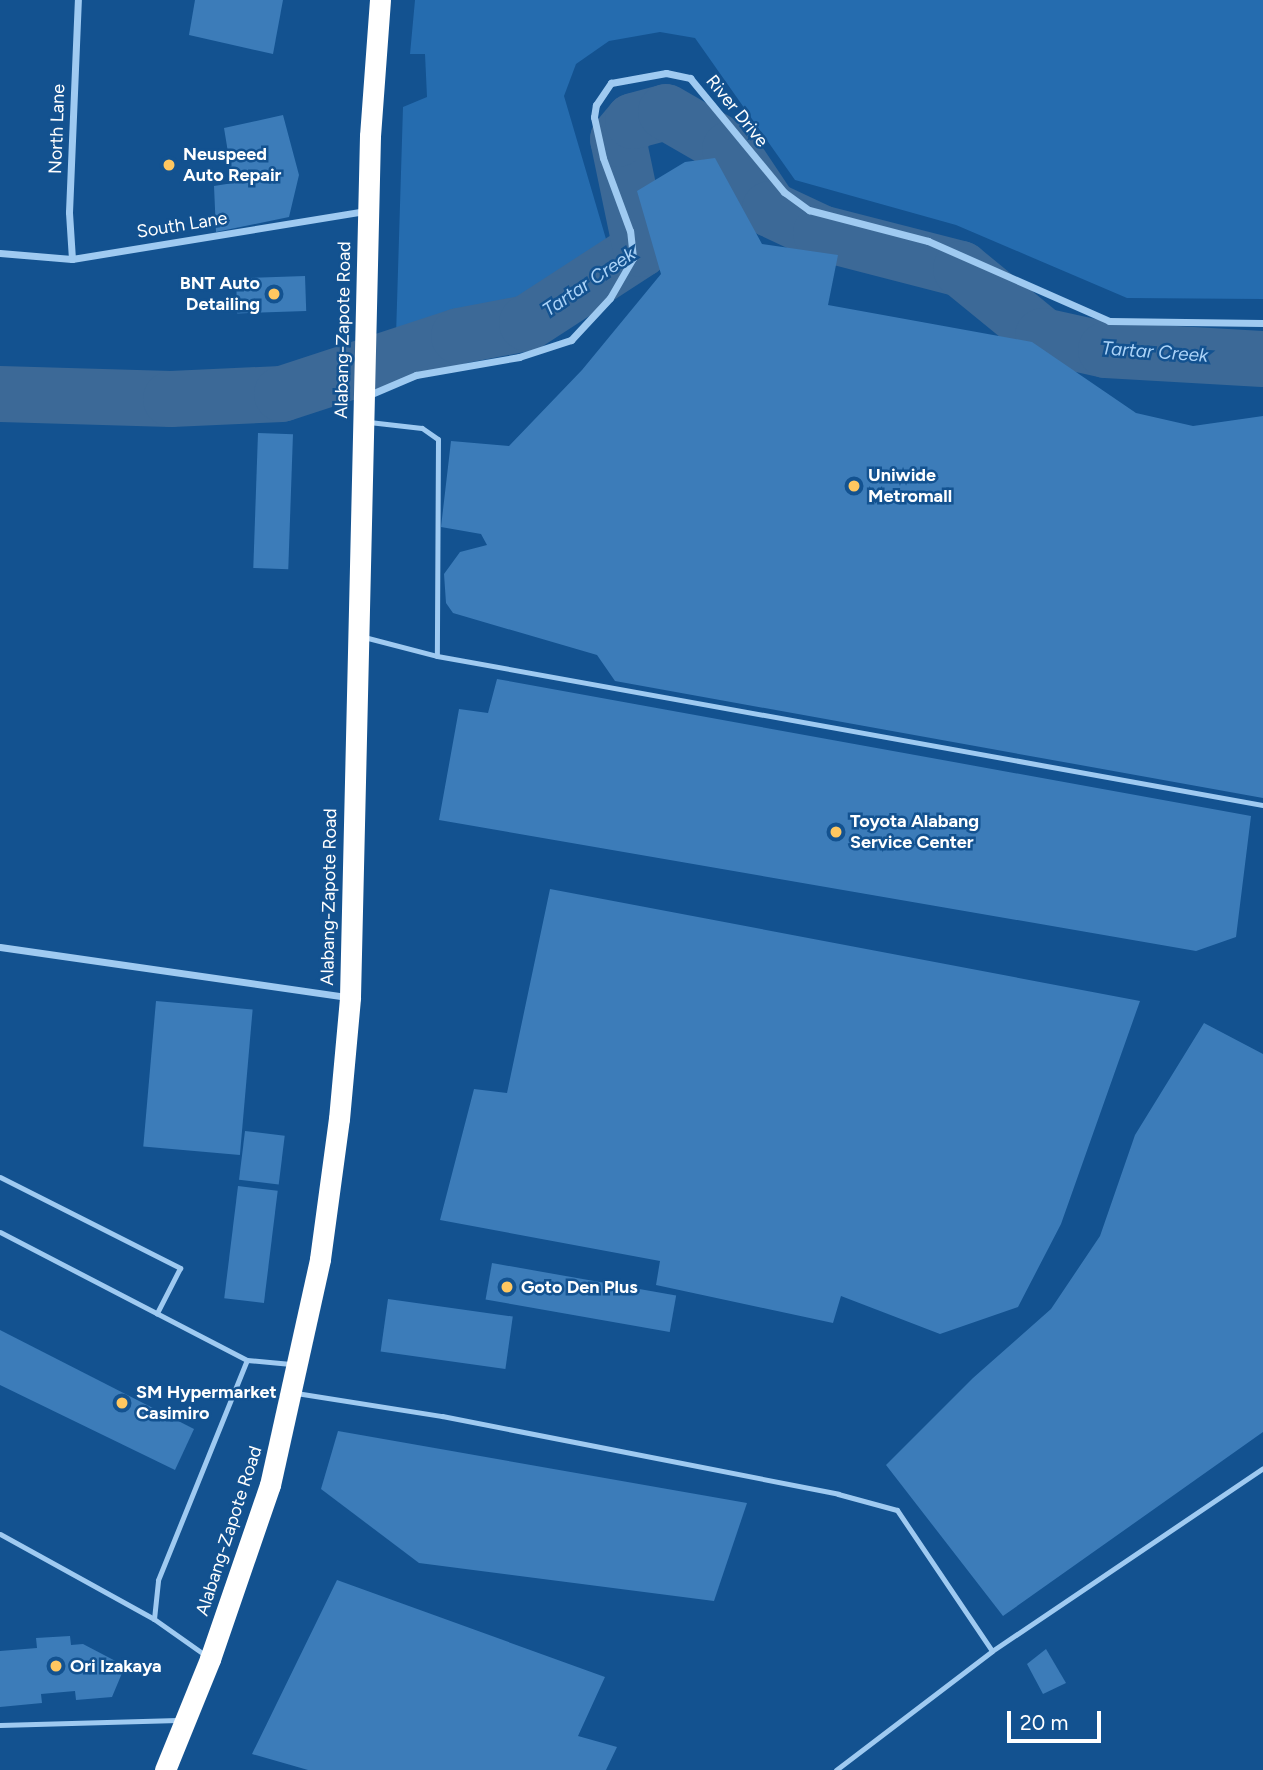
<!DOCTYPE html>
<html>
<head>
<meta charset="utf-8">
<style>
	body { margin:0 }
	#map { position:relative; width:1263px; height:1770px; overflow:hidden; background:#135290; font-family:Figtree,sans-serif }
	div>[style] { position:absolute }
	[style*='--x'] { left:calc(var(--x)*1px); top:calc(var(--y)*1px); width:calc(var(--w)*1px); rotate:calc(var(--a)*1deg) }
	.green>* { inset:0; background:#256caf }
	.river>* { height:56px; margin:-28px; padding:0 28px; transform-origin:28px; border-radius:28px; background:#3c6997 }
	.building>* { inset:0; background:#3c7cb9; transform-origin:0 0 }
	.lane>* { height:5px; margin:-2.5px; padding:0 2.5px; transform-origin:2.5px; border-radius:2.5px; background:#9fcaf1 }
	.street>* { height:7px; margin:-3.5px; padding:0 3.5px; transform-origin:3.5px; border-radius:3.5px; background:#9fcaf1 }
	.highway>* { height:21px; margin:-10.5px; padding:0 10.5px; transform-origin:10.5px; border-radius:10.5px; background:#fff }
	.dots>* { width:19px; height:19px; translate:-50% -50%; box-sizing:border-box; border:4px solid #135290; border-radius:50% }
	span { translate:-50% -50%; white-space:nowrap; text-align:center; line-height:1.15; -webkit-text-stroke:5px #135290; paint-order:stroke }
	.street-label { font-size:18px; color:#fff }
	.poi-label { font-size:18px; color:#fff; font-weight:700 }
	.left { translate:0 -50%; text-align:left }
	.right { translate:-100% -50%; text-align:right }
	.water-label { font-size:19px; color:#abd3f8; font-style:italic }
	.scale { position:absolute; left:1007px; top:1711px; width:94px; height:32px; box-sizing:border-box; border:4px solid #fff; border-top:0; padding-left:9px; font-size:21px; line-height:24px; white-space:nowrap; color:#fff; -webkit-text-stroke:5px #135290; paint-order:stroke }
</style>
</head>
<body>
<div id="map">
	<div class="green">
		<div style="clip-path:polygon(415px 0,1263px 0,1263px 299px,1127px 298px,956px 225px,795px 180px,695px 38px,660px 32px,609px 41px,576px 64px,564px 96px,606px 239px,560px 302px,396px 336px,403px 107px,427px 97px,425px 54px,410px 54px)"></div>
	</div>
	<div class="river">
		<div style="--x:0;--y:394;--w:171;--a:1.7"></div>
		<div style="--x:171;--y:399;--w:111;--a:-2.6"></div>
		<div style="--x:282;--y:394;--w:186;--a:-18.1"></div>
		<div style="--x:459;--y:336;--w:69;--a:-10.8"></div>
		<div style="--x:527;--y:323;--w:136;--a:-33"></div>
		<div style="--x:641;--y:249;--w:112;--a:-101.8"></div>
		<div style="--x:618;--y:139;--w:23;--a:-50"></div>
		<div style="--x:633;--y:121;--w:34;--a:-15"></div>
		<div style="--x:666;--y:112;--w:74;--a:30"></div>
		<div style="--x:730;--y:149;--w:72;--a:56.3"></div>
		<div style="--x:770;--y:209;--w:56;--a:25.2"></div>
		<div style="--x:821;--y:233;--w:145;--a:14.4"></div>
		<div style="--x:961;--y:269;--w:106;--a:39.3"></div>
		<div style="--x:1043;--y:336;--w:65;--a:12.5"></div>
		<div style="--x:1106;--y:350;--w:157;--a:3.3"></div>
	</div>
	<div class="building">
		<div style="clip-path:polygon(195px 0,283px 0,273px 54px,189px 35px)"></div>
		<div style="clip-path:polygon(283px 115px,299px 175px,289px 217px,216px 232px,214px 186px,233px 183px,224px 128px)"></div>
		<div style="clip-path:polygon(715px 158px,762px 244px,838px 255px,828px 305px,1032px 342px,1136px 413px,1193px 426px,1263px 416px,1263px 798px,615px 681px,597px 655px,453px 613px,446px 603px,444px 574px,460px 552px,487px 545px,481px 534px,441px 527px,451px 441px,509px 446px,582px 370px,661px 274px,637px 191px,685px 162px)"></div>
		<div style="left:305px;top:276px;width:35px;height:69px;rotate:88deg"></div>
		<div style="left:258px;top:433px;width:35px;height:135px;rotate:2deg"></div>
		<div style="clip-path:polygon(497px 679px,1251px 816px,1236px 937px,1196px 951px,439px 820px,459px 709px,488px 713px)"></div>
		<div style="clip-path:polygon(550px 889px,1140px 1001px,1061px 1224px,1018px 1307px,940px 1334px,841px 1296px,833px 1323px,656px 1285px,660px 1261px,440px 1220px,474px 1089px,507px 1093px)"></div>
		<div style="left:156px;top:1001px;width:97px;height:146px;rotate:5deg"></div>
		<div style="clip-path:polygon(1204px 1023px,1263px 1054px,1263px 1432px,1003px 1616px,886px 1465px,973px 1378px,1051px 1309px,1100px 1236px,1135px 1135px)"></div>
		<div style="left:245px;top:1131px;width:40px;height:49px;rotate:7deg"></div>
		<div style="left:238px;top:1186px;width:40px;height:113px;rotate:7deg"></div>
		<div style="left:492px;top:1263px;width:187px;height:37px;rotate:10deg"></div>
		<div style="left:388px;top:1299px;width:126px;height:53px;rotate:8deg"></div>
		<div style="clip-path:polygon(0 1330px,194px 1429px,175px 1470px,0 1385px)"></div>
		<div style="clip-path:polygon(338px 1431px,747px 1503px,714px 1601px,419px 1563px,321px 1489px)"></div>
		<div style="clip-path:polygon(337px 1580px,605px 1677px,578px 1736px,617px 1747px,606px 1770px,308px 1770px,252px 1754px)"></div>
		<div style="clip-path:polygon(70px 1636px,71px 1645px,83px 1644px,125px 1666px,112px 1697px,76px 1700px,75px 1691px,41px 1694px,42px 1703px,0 1707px,0 1651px,37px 1648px,36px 1638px)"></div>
		<div style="clip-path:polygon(1046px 1649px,1066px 1683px,1043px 1694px,1027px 1664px)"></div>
	</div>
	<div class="lane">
		<div style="--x:369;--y:422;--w:53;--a:6.5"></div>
		<div style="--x:422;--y:428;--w:19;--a:35"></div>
		<div style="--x:438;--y:439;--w:217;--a:90.3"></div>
		<div style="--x:364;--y:637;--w:75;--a:14.6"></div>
		<div style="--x:437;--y:656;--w:839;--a:10.23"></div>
		<div style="--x:0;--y:1177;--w:202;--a:26.8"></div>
		<div style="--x:180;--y:1268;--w:51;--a:117.1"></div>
		<div style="--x:0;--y:1232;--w:278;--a:27.4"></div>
		<div style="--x:247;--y:1360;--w:44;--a:5.2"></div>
		<div style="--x:296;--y:1393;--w:148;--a:9"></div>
		<div style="--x:442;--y:1416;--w:404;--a:11.1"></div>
		<div style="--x:838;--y:1494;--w:61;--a:15.2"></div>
		<div style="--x:897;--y:1510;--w:170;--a:56"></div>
		<div style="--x:0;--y:1534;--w:176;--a:28.9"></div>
		<div style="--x:154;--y:1619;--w:62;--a:35.2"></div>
		<div style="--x:154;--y:1619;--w:39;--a:-84"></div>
		<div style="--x:158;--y:1580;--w:237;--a:-68"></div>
		<div style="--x:0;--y:1725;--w:178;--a:-1.6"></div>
		<div style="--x:836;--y:1770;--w:196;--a:-37.3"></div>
		<div style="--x:992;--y:1651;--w:327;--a:-34"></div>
	</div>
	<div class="street">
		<div style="--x:0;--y:253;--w:72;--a:4.8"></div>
		<div style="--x:72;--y:259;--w:298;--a:-9.3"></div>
		<div style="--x:72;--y:259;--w:47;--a:-93.7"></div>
		<div style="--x:69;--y:212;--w:212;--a:-87.6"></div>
		<div style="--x:369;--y:395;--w:51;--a:-23.1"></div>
		<div style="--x:416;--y:375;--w:105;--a:-9.9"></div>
		<div style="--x:519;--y:357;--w:55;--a:-18.1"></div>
		<div style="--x:571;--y:340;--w:57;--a:-47.1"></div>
		<div style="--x:610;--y:298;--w:46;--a:-60.1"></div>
		<div style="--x:633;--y:258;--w:27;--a:-96"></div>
		<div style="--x:630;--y:231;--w:78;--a:-110.3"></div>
		<div style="--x:603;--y:158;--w:42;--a:-102.4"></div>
		<div style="--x:594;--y:117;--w:12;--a:-81"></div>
		<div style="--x:596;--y:105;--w:27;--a:-56"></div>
		<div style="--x:611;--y:83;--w:56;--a:-10.3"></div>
		<div style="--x:666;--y:73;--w:25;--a:12"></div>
		<div style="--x:690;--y:78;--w:148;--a:50.5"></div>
		<div style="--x:784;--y:192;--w:31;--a:36"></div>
		<div style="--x:809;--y:210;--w:123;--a:14.6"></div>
		<div style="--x:928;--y:241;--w:198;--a:23.8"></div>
		<div style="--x:1109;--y:321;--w:154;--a:0.7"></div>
		<div style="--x:0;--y:947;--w:353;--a:8.2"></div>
	</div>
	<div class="highway">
		<div style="--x:165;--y:1770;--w:120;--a:-67.9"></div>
		<div style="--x:210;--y:1659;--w:184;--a:-71"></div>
		<div style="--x:270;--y:1485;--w:231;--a:-77.5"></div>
		<div style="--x:320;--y:1259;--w:141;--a:-82.3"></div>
		<div style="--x:339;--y:1119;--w:122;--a:-84.8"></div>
		<div style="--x:350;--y:997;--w:861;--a:-88.67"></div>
		<div style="--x:370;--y:136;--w:136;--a:-85.8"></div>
	</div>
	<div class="dots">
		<div style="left:169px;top:165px;background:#ffc760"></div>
		<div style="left:274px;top:294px;background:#ffc760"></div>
		<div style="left:854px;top:486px;background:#ffc760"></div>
		<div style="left:836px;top:832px;background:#ffc760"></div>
		<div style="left:507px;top:1287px;background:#ffc760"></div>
		<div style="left:122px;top:1403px;background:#ffc760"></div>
		<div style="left:56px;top:1666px;background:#ffc760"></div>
	</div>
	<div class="street-label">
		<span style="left:737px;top:111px;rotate:51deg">River Drive</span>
		<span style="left:57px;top:129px;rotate:-88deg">North Lane</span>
		<span style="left:182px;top:225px;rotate:-9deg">South Lane</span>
		<span style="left:343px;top:330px;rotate:-89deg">Alabang-Zapote Road</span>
		<span style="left:329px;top:897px;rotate:-89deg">Alabang-Zapote Road</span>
		<span style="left:229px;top:1531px;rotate:-72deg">Alabang-Zapote Road</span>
	</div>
	<div class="poi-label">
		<span class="left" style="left:183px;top:165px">Neuspeed<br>Auto Repair</span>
		<span class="right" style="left:260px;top:294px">BNT Auto<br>Detailing</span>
		<span class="left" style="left:868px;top:486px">Uniwide<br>Metromall</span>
		<span class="left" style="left:850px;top:832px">Toyota Alabang<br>Service Center</span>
		<span class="left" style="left:521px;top:1287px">Goto Den Plus</span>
		<span class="left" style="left:136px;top:1403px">SM Hypermarket<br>Casimiro</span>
		<span class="left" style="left:70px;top:1666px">Ori Izakaya</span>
	</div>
	<div class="water-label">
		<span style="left:589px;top:282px;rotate:-34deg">Tartar Creek</span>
		<span style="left:1155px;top:352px;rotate:4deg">Tartar Creek</span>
	</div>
	<div class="scale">20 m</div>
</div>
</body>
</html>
